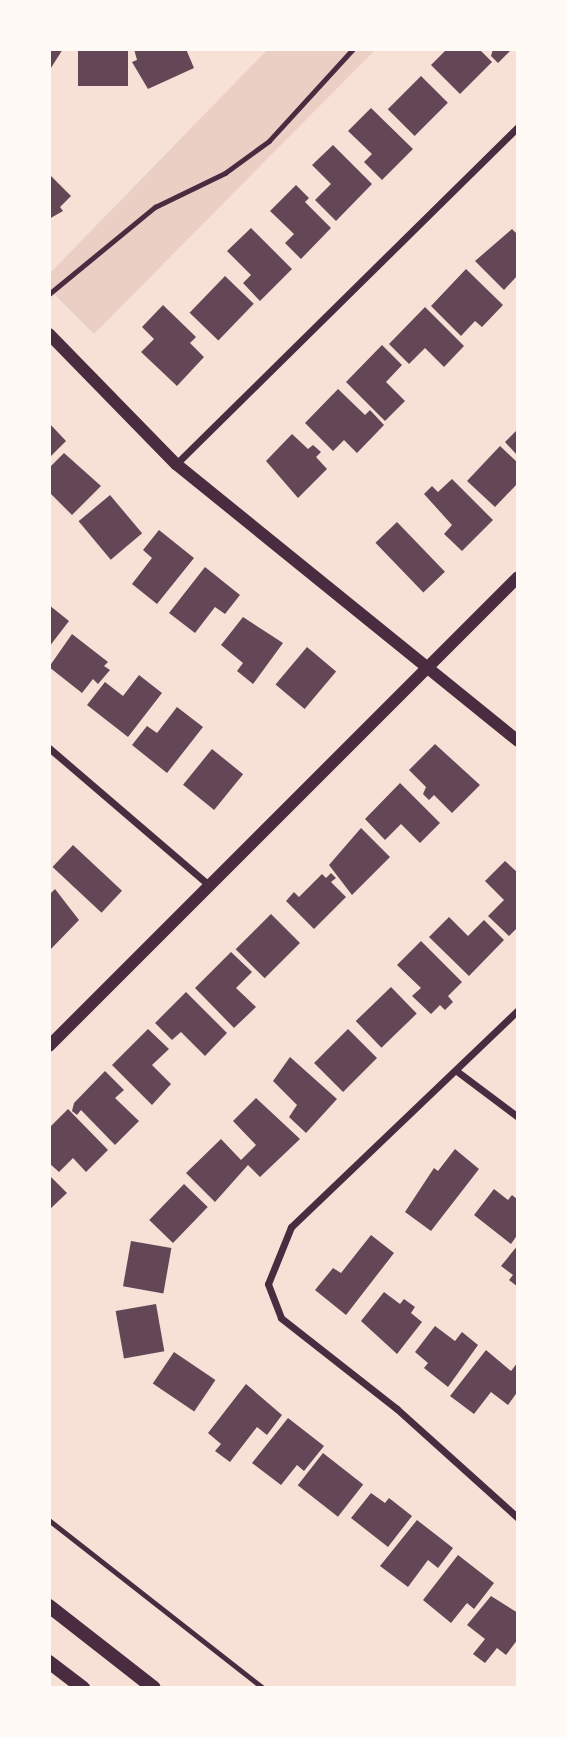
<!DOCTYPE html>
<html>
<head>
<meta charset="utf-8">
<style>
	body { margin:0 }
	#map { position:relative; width:567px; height:1737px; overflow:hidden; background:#f7e1d7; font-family:"Exo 2",sans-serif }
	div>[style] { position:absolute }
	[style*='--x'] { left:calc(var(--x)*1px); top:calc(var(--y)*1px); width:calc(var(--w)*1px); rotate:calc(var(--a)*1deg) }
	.green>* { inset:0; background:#ebcfc5 }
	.building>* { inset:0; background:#644757; transform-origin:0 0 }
	.path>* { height:4.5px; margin:-2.25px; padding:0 2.25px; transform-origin:2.25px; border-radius:2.25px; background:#4a2c40 }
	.minor>* { height:7px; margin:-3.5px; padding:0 3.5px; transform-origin:3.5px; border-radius:3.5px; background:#4a2c40 }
	.tertiary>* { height:12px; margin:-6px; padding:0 6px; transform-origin:6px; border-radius:6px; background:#4a2c40 }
	.secondary>* { height:14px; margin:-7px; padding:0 7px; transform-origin:7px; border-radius:7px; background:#4a2c40 }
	span { translate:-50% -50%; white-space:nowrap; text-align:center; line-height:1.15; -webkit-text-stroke:5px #fffaf5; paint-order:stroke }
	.frame { position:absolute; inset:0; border:51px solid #fffaf5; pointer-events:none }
</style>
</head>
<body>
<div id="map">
	<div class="green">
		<div style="clip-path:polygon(268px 49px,376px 49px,94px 334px,49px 289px,49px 274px)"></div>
	</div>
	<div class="building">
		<div style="clip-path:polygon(49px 49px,63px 49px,49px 71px)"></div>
		<div style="left:78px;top:49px;width:50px;height:37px"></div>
		<div style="clip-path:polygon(134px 49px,186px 49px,194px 68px,148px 89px,132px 62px,137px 60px)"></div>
		<div style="clip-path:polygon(447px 49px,479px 49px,492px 62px,460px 94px,431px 65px)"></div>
		<div style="clip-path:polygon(493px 49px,512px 49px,498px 63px,491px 56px)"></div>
		<div style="left:421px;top:76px;width:38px;height:47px;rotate:45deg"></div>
		<div style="clip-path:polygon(371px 108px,413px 149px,382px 180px,364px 162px,372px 154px,348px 131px)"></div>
		<div style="clip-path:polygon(333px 145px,372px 184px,336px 221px,315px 200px,331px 184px,312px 165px)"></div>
		<div style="clip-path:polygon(49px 174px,71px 196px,60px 207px,63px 211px,49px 219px)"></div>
		<div style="clip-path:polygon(296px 185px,309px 198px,305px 202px,331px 228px,301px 259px,285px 243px,294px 234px,270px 211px)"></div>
		<div style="clip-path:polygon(251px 228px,292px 269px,260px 301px,243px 283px,251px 275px,227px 251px)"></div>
		<div style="clip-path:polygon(512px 229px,518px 235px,518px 275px,504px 290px,475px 261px)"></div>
		<div style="clip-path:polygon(466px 269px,503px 305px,482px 327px,475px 321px,461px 336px,431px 306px)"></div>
		<div style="left:225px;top:276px;width:40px;height:51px;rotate:44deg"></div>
		<div style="clip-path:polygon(163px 305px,196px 337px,190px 343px,204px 357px,177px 386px,141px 352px,154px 339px,142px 327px)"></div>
		<div style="clip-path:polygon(425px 307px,464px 346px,444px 367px,425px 348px,409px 364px,389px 344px)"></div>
		<div style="clip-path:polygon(382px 345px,402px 365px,386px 382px,405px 401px,385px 421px,346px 382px)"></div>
		<div style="clip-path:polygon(338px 389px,365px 415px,370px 410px,384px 425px,357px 453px,344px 440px,333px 451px,305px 423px)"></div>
		<div style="clip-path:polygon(49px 423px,66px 441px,49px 458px)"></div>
		<div style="clip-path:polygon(518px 429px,518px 456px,505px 442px)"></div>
		<div style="clip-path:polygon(292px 434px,308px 449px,313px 445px,321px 452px,316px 457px,327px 469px,298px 498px,266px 461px)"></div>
		<div style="clip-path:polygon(500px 446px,518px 463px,518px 483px,495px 507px,467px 481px)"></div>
		<div style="clip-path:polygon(64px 453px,101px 486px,72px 515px,49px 492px,49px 468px)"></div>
		<div style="clip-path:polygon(452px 479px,493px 520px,462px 551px,444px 534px,452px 525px,424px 494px,432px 486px,438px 492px)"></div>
		<div style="left:110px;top:495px;width:50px;height:41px;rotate:50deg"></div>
		<div style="left:397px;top:522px;width:69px;height:30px;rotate:46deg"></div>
		<div style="clip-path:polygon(159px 530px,194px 558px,157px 604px,132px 584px,152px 558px,143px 550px)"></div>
		<div style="clip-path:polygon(205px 567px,240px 595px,225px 614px,215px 607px,195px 633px,169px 613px)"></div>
		<div style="clip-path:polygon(49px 605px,69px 621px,49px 647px)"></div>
		<div style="clip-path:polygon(243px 617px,283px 643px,253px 684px,237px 671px,243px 663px,221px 645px)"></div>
		<div style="clip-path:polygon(72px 634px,108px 662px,104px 666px,110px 670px,98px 684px,93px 679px,82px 693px,49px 667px)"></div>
		<div style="left:307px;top:647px;width:38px;height:49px;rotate:40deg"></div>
		<div style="clip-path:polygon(139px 675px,162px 693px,128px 737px,87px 705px,105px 682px,123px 696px)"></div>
		<div style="clip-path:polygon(177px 707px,203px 727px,167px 773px,132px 745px,147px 726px,157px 733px)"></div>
		<div style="clip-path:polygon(435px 744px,480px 785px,452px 813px,434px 795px,429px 800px,423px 794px,426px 787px,409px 770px)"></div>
		<div style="left:212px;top:749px;width:40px;height:46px;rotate:39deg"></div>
		<div style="clip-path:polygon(400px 783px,440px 823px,420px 843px,401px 824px,385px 840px,365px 819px)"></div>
		<div style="clip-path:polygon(361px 828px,390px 857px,352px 895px,329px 865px)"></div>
		<div style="left:73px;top:845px;width:67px;height:30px;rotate:43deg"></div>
		<div style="clip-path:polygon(505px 861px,518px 873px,518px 927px,509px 936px,488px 916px,504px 900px,485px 881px)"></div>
		<div style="clip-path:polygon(331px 873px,336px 878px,331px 882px,346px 897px,314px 929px,286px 901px,294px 892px,299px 897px,322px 874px,326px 878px)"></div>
		<div style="clip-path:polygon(55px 889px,79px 920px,49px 951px,49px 895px)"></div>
		<div style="left:271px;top:914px;width:41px;height:50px;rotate:45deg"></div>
		<div style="clip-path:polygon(449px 917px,468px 936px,484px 920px,504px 940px,469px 976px,429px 937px)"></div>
		<div style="clip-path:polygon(421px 941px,462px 982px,448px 996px,453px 1002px,445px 1010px,440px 1005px,431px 1014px,412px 996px,421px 988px,397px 965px)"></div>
		<div style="clip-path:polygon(231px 952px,252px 972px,236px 988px,256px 1007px,234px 1028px,195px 988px)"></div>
		<div style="left:391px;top:987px;width:37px;height:49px;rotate:46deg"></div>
		<div style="clip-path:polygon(186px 992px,227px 1033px,205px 1056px,181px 1032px,172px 1040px,155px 1023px)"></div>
		<div style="clip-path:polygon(148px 1029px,169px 1049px,152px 1065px,171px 1084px,152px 1105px,112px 1065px)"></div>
		<div style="left:348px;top:1029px;width:41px;height:48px;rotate:45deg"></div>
		<div style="clip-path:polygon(290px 1057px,337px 1099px,306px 1133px,289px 1117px,297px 1105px,273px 1081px)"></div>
		<div style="clip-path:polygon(105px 1071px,124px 1090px,115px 1098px,139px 1121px,115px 1145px,81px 1110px,77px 1115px,72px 1111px,74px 1103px)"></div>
		<div style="clip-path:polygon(256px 1098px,300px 1139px,260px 1177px,248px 1165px,215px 1202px,186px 1173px,221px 1139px,241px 1160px,256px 1145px,233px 1121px)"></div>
		<div style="clip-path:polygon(68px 1109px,108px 1150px,86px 1172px,73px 1158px,59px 1172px,49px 1163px,49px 1128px)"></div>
		<div style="clip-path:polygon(455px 1149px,479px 1169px,431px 1231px,405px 1212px,434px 1168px,438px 1171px)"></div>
		<div style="clip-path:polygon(49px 1175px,67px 1193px,49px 1210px)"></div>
		<div style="left:184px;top:1184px;width:33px;height:50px;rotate:44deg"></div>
		<div style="clip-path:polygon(494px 1189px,508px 1200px,512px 1195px,518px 1200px,518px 1234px,511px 1244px,474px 1215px)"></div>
		<div style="clip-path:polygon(371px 1235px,394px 1253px,346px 1315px,315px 1290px,333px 1268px,341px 1273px)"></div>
		<div style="left:131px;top:1241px;width:41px;height:46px;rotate:10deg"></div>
		<div style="clip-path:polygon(518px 1245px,518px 1287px,509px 1280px,513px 1275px,501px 1266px)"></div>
		<div style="clip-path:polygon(384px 1292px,400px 1304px,404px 1299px,415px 1307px,411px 1313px,422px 1322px,397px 1354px,361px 1321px)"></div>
		<div style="left:156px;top:1304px;width:48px;height:41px;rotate:80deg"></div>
		<div style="clip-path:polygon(435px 1326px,455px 1341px,462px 1332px,478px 1345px,448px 1387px,424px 1368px,428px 1363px,415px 1352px)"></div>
		<div style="clip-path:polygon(486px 1350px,511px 1371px,518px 1362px,518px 1391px,508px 1405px,491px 1392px,474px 1414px,450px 1396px)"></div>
		<div style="left:174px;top:1352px;width:50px;height:38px;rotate:34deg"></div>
		<div style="clip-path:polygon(246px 1384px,282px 1415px,267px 1435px,257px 1427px,230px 1462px,215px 1451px,221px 1444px,208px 1433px)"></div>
		<div style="clip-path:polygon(288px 1418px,324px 1446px,304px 1471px,297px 1465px,281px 1485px,252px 1463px)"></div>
		<div style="left:323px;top:1453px;width:51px;height:41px;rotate:38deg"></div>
		<div style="clip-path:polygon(371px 1493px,385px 1503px,389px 1498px,412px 1516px,388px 1547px,351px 1518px)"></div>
		<div style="clip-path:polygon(417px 1520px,453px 1548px,438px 1568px,428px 1560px,408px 1587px,380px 1566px)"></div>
		<div style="clip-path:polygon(458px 1555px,494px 1583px,474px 1609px,467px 1603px,451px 1623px,423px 1600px)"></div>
		<div style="clip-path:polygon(491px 1596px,518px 1613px,518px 1639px,506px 1655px,497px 1648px,485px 1663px,473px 1654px,485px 1639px,467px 1625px)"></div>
	</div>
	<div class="path">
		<div style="--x:49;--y:294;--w:137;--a:-39.4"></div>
		<div style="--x:155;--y:207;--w:78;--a:-25.9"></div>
		<div style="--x:225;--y:173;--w:54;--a:-36"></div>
		<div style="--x:269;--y:141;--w:125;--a:-47.6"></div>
		<div style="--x:49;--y:1520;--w:272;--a:38.1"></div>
	</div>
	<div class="minor">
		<div style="--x:176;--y:464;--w:480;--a:-44.6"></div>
		<div style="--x:49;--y:748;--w:211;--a:40.6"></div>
		<div style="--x:518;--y:1010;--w:314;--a:136.3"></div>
		<div style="--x:291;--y:1227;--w:61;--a:112"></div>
		<div style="--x:268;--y:1284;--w:36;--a:69"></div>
		<div style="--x:281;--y:1318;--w:147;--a:38.1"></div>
		<div style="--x:397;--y:1409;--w:163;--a:42"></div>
		<div style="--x:458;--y:1072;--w:75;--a:36.9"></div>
	</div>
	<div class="tertiary">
		<div style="--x:49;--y:334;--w:182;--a:45.7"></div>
		<div style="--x:176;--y:464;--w:440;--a:39"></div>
		<div style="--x:49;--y:1046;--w:663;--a:-45"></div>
	</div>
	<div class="secondary">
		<div style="--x:49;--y:1606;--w:133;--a:38"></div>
		<div style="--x:49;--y:1662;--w:43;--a:37.4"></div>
	</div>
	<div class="frame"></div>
</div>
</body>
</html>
